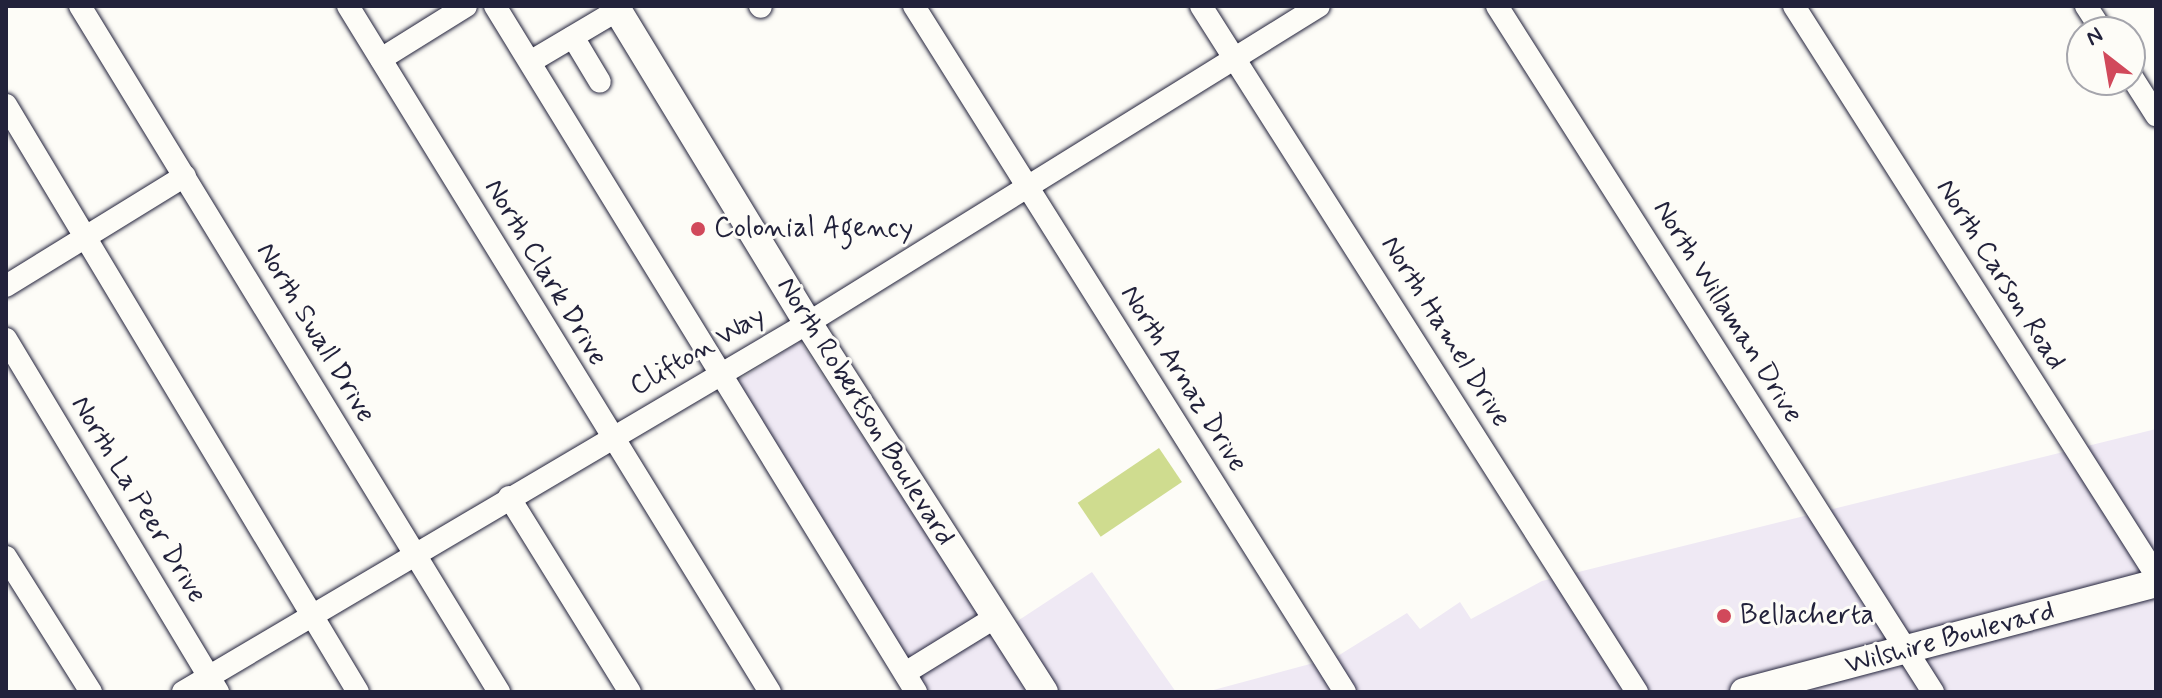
<!DOCTYPE html>
<html>
<head>
<meta charset="utf-8">
<style>
	body { margin:0 }
	#map { position:relative; width:2162px; height:698px; overflow:hidden; background:#fdfcf7; font-family:Mynerve,sans-serif }
	div>[style] { position:absolute }
	[style*='--x'] { left:calc(var(--x)*1px); top:calc(var(--y)*1px); width:calc(var(--w)*1px); rotate:calc(var(--a)*1deg) }
	.built>* { inset:0; background:#efe9f4 }
	.green>* { inset:0; background:#cfdc8f; transform-origin:0 0 }
	.roads { filter:drop-shadow(0 0 2px #22223b) drop-shadow(0 0 2px #22223b) }
	.minor>* { height:22px; margin:-11px; padding:0 11px; transform-origin:11px; border-radius:11px; background:#fdfcf7 }
	.major>* { height:28px; margin:-14px; padding:0 14px; transform-origin:14px; border-radius:14px; background:#fdfcf7 }
	.dots>* { width:22px; height:22px; translate:-50% -50%; box-sizing:border-box; border:4px solid #fdfcf7; border-radius:50% }
	span { translate:-50% -50%; white-space:nowrap; text-align:center; line-height:1.15; -webkit-text-stroke:6px #fdfcf7; paint-order:stroke }
	.poi-label { font-size:28px; color:#22223b }
	.left { translate:0 -50%; text-align:left }
	.street-label { font-size:28px; color:#22223b }
	.frame { position:absolute; inset:0; border:8px solid #22223b; pointer-events:none }
	.north { position:absolute; left:2066px; top:16px; width:80px; height:80px; box-sizing:border-box; background:#fdfcf7; border:2px solid #a5a5ac; border-radius:50%; rotate:329deg; font-size:22px; font-weight:700; line-height:32px; text-align:center; color:#22223b }
	.north::after { content:''; display:block; margin:auto; width:28px; height:36px; background:#d1495b; clip-path:polygon(50% 0,100% 100%,50% 72%,0 100%) }
</style>
</head>
<body>
<div id="map">
	<div class="built">
		<div style="clip-path:polygon(800px 341px,993px 637px,1092px 572px,1176px 692px,920px 692px,733px 384px)"></div>
		<div style="clip-path:polygon(2156px 429px,2156px 692px,1206px 692px,1336px 657px,1407px 613px,1420px 629px,1460px 602px,1471px 619px,1542px 581px)"></div>
	</div>
	<div class="green">
		<div style="left:1159px;top:448px;width:41px;height:98px;rotate:56deg"></div>
	</div>
	<div class="roads">
		<div class="minor">
			<div style="--x:80;--y:6;--w:804;--a:58.58"></div>
			<div style="--x:348;--y:6;--w:805;--a:58.4"></div>
			<div style="--x:495;--y:6;--w:805;--a:58.46"></div>
			<div style="--x:760;--y:6;--w:1;--a:45"></div>
			<div style="--x:914;--y:6;--w:810;--a:57.86"></div>
			<div style="--x:1201;--y:6;--w:813;--a:57.56"></div>
			<div style="--x:1497;--y:6;--w:813;--a:57.56"></div>
			<div style="--x:1794;--y:6;--w:674;--a:57.54"></div>
			<div style="--x:2086;--y:6;--w:31;--a:57"></div>
			<div style="--x:573;--y:37;--w:52;--a:59"></div>
			<div style="--x:381;--y:59;--w:100;--a:-31.9"></div>
			<div style="--x:530;--y:62;--w:102;--a:-30.6"></div>
			<div style="--x:2130;--y:74;--w:49;--a:57.6"></div>
			<div style="--x:6;--y:105;--w:684;--a:59.05"></div>
			<div style="--x:6;--y:286;--w:210;--a:-31.6"></div>
			<div style="--x:6;--y:339;--w:412;--a:59"></div>
			<div style="--x:509;--y:497;--w:229;--a:58.2"></div>
			<div style="--x:6;--y:557;--w:160;--a:57.8"></div>
			<div style="--x:905;--y:673;--w:107;--a:-31.6"></div>
			<div style="--x:183;--y:692;--w:726;--a:-30.56"></div>
			<div style="--x:808;--y:323;--w:601;--a:-31.81"></div>
		</div>
		<div class="major">
			<div style="--x:615;--y:6;--w:371;--a:58.7"></div>
			<div style="--x:808;--y:323;--w:438;--a:57.4"></div>
			<div style="--x:1744;--y:692;--w:426;--a:-14.8"></div>
		</div>
	</div>
	<div class="dots">
		<div style="left:698px;top:229px;background:#d1495b"></div>
		<div style="left:1724px;top:616px;background:#d1495b"></div>
	</div>
	<div class="poi-label">
		<span class="left" style="left:714px;top:229px">Colonial Agency</span>
		<span class="left" style="left:1740px;top:616px">Bellacherta</span>
	</div>
	<div class="street-label">
		<span style="left:545px;top:273px;rotate:59deg">North Clark Drive</span>
		<span style="left:2000px;top:275px;rotate:58deg">North Carson Road</span>
		<span style="left:1727px;top:312px;rotate:58deg">North Willaman Drive</span>
		<span style="left:1445px;top:332px;rotate:58deg">North Hamel Drive</span>
		<span style="left:315px;top:333px;rotate:59deg">North Swall Drive</span>
		<span style="left:698px;top:352px;rotate:-30deg">Clifton Way</span>
		<span style="left:1183px;top:379px;rotate:58deg">North Arnaz Drive</span>
		<span style="left:865px;top:412px;rotate:58deg">North Robertson Boulevard</span>
		<span style="left:138px;top:500px;rotate:59deg">North La Peer Drive</span>
		<span style="left:1950px;top:639px;rotate:-15deg">Wilshire Boulevard</span>
	</div>
	<div class="frame"></div>
	<div class="north">N</div>
</div>
</body>
</html>
